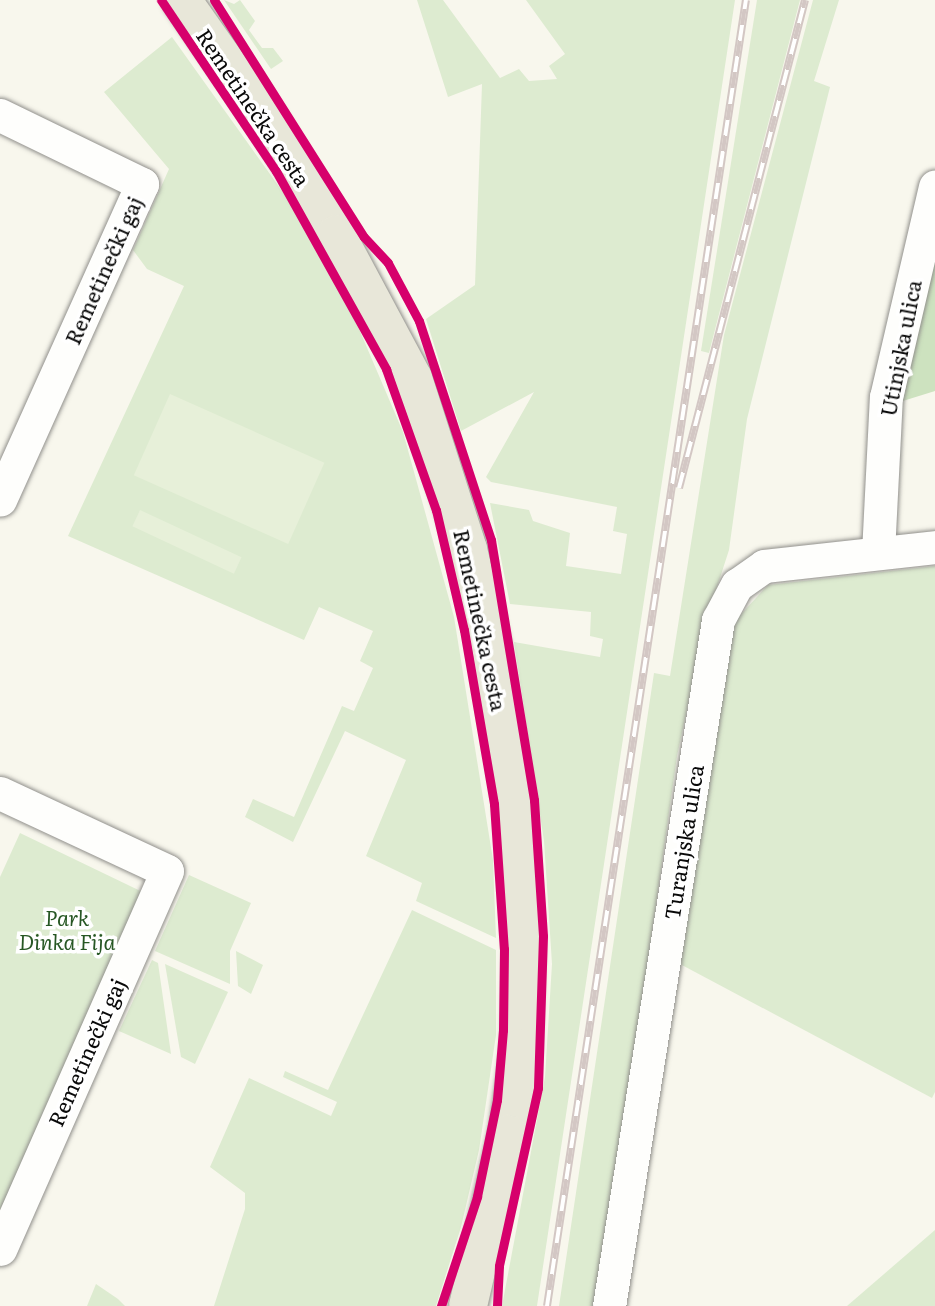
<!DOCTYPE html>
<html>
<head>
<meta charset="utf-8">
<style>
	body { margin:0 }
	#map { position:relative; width:935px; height:1306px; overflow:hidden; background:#f8f7ed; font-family:Literata,serif }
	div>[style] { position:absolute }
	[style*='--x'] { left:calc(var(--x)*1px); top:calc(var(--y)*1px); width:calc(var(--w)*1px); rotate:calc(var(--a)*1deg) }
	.green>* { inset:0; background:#ddebd0 }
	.forest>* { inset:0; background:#cde2bf }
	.pitch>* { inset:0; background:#e7f0d9; transform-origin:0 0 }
	.roads { filter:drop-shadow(0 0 2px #91908c) drop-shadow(0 0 2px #91908c) }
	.minor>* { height:33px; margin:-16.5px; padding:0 16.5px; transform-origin:16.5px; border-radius:16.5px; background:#fefefc }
	.major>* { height:38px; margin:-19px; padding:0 19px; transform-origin:19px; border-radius:19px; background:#e8e7d9 }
	.rail>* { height:8px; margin-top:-4px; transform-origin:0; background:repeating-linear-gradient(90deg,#fff 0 16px,#d3c7c4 0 32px); box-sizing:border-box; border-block:2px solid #d3c7c4 }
	.cycleway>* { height:9px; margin:-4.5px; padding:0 4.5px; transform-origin:4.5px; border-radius:4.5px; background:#d6006c }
	span { translate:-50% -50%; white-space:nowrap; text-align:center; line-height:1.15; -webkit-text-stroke:7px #fff; paint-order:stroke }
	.street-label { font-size:21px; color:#090909 }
	.park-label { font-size:21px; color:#275724; font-style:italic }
</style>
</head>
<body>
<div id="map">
	<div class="green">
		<div style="clip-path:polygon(224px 0,234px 4px,240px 0,255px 21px,249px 30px,262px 48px,273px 48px,283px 61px,271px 69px)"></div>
		<div style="clip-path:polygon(417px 0,443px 0,500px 78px,519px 69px,529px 81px,557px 79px,549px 66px,565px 54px,526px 0,735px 0,537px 1306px,502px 1306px,545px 1077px,552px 964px,544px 841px,514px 642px,600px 657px,603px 639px,590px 636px,591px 612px,510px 604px,490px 503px,529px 510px,533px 521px,570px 533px,566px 566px,621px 574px,627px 534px,613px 531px,617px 507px,491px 482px,486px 477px,534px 392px,461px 431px,426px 319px,475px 285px,482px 84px,448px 97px)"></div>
		<div style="clip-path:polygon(757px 0,800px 0,709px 353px,701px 351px)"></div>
		<div style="clip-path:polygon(813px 0,839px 0,814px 81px,830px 87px,747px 419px,729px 550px,706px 621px,677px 756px,599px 1306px,559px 1306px,654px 673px,670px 676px,724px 335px)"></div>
		<div style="clip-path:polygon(172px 37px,300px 216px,359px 329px,403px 432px,454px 617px,493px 860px,496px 938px,416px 901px,422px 883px,366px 856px,406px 760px,345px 731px,293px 842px,245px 817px,253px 799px,294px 817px,342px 706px,354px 711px,373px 668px,360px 661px,373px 631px,319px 607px,304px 640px,68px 536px,184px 286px,147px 269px,133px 250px,169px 169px,104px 92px)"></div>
		<div style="clip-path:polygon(935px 566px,935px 1092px,932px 1098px,680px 964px,733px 623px,768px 585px)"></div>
		<div style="clip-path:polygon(20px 833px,155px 898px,0 1213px,0 877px)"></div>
		<div style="clip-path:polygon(189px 875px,251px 903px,230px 951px,230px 984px,155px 951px)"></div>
		<div style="clip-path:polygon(412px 910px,496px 950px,496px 1035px,479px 1150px,461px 1227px,436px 1306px,214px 1306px,245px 1209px,245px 1193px,210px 1167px,249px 1078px,331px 1116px,337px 1102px,283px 1077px,285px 1071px,328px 1090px)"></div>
		<div style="clip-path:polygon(236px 951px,263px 965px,251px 994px,238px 986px)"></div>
		<div style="clip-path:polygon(152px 960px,158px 963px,171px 1054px,119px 1031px)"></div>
		<div style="clip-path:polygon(165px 964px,228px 992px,195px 1064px,181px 1057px)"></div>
		<div style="clip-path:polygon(935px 1230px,935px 1306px,847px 1306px)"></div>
		<div style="clip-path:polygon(96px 1284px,118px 1299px,125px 1306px,87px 1306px)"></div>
	</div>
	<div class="forest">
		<div style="clip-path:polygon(935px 222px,935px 391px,890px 405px)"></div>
	</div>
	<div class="pitch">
		<div style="left:170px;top:394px;width:169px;height:89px;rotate:24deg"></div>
		<div style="left:140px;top:510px;width:112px;height:18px;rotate:25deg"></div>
	</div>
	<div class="roads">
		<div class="minor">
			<div style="--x:0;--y:115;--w:158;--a:25.9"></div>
			<div style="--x:142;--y:184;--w:346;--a:114.2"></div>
			<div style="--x:878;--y:553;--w:156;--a:-87.1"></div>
			<div style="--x:886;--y:397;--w:216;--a:-76.9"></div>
			<div style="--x:0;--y:793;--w:184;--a:25"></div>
			<div style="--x:167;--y:871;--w:413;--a:113.8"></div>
			<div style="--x:609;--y:1306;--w:695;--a:-80.97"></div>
			<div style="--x:718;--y:620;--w:40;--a:-62"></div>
			<div style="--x:737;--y:585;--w:33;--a:-35"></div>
			<div style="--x:764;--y:566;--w:172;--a:-6.3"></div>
		</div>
		<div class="major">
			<div style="--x:182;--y:0;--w:146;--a:54.8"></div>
			<div style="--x:266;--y:119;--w:135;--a:58.7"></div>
			<div style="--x:336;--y:234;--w:163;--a:61.9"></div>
			<div style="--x:413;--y:378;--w:180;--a:72.2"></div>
			<div style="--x:468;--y:549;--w:101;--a:76.8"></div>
			<div style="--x:491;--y:647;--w:172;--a:81.6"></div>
			<div style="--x:516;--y:817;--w:129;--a:86.5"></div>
			<div style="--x:524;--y:946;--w:102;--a:91.7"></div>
			<div style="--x:521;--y:1048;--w:87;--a:98.6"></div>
			<div style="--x:508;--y:1134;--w:177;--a:103.1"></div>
		</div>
	</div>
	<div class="rail">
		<div style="--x:679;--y:488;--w:504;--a:-75.52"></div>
		<div style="--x:547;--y:1306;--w:1321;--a:-81.34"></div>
	</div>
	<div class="cycleway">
		<div style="--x:161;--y:0;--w:206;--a:56.1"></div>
		<div style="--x:276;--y:171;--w:227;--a:60.9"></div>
		<div style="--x:386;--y:369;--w:150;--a:70.5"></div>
		<div style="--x:436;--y:510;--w:123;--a:76.9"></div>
		<div style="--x:464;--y:630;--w:177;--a:80.2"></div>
		<div style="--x:494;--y:804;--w:145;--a:86.1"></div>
		<div style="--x:504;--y:949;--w:81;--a:90.7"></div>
		<div style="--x:503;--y:1030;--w:70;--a:94.9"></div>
		<div style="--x:497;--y:1100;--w:99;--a:101.7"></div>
		<div style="--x:477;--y:1197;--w:115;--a:108.3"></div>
		<div style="--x:214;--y:0;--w:280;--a:57.7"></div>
		<div style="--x:364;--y:237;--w:35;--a:47"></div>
		<div style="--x:388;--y:263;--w:66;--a:61.9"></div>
		<div style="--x:419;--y:321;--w:231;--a:71.8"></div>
		<div style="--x:491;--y:540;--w:264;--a:80.6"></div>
		<div style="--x:534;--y:800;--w:136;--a:86.2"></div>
		<div style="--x:543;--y:936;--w:152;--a:91.9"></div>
		<div style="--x:538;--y:1088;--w:182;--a:102.4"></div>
		<div style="--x:499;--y:1266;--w:40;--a:92.9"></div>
	</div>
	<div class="street-label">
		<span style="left:254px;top:107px;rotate:56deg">Remetinečka cesta</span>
		<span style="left:103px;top:270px;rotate:-66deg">Remetinečki gaj</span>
		<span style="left:900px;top:348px;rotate:-79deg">Utinjska ulica</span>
		<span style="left:481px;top:620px;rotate:78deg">Remetinečka cesta</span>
		<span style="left:683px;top:842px;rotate:-81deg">Turanjska ulica</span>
		<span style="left:86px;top:1052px;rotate:-66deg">Remetinečki gaj</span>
	</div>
	<div class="park-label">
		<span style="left:67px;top:929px">Park<br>Dinka Fija</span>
	</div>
</div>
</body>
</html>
